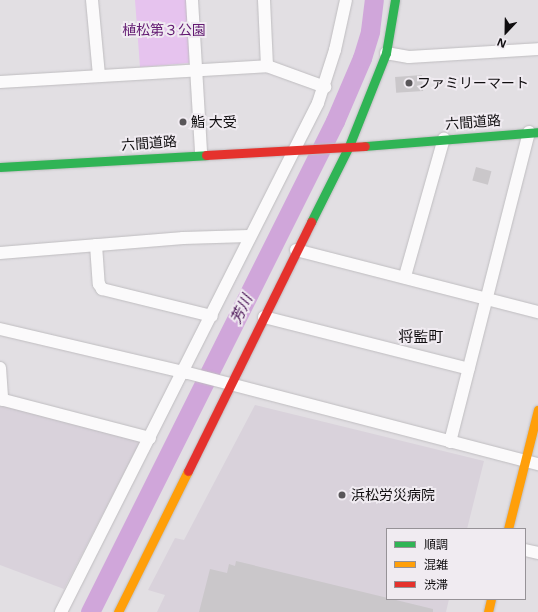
<!DOCTYPE html>
<html>
<head>
<meta charset="utf-8">
<style>
	body { margin:0 }
	#map { position:relative; width:538px; height:612px; overflow:hidden; background:#e2dfe3; font-family:"Noto Sans","Noto Sans JP",sans-serif }
	div>[style] { position:absolute }
	[style*='--x'] { left:calc(var(--x)*1px); top:calc(var(--y)*1px); width:calc(var(--w)*1px); rotate:calc(var(--a)*1deg) }
	.built>* { inset:0; background:#d9d2db }
	.green>* { inset:0; background:#e6c3ee }
	.river>* { height:19px; margin:-9.5px; padding:0 9.5px; transform-origin:9.5px; border-radius:9.5px; background:#d0a6da }
	.building>* { inset:0; background:#cac7ca; transform-origin:0 0 }
	.roads { filter:drop-shadow(0 0 1px #bfbdc0) drop-shadow(0 0 1px #bfbdc0) }
	.street>* { height:12px; margin:-6px; padding:0 6px; transform-origin:6px; border-radius:6px; background:#fbfafb }
	.fast>* { height:9px; margin:-4.5px; padding:0 4.5px; transform-origin:4.5px; border-radius:4.5px; background:#30b455 }
	.slow>* { height:9px; margin:-4.5px; padding:0 4.5px; transform-origin:4.5px; border-radius:4.5px; background:#ff9f0a }
	.jam>* { height:9px; margin:-4.5px; padding:0 4.5px; transform-origin:4.5px; border-radius:4.5px; background:#e5322d }
	.dots>* { width:11px; height:11px; translate:-50% -50%; box-sizing:border-box; border:2px solid #f0ebf1; border-radius:50% }
	span { translate:-50% -50%; white-space:nowrap; text-align:center; line-height:1.15; -webkit-text-stroke:4px #f0ebf1; paint-order:stroke }
	.park-label { font-size:14px; color:#621971 }
	.poi-label { font-size:14px; color:#0f0d0f }
	.left { translate:0 -50%; text-align:left }
	.street-label { font-size:14px; color:#0f0d0f }
	.water-label { font-size:15px; color:#41084d; font-style:italic }
	.neighbourhood-label { font-size:15px; color:#0f0d0f }
	.legend { position:absolute; left:386px; top:528px; width:140px; height:72px; box-sizing:border-box; background:#f0ebf1; border:1px solid #969297; margin:0; padding:5px 7px; list-style:none; font-size:12px; color:#0f0d0f }
	.legend li { display:flex; align-items:center; gap:8px; height:20px }
	.legend b { width:20px; border:1px solid #969297 }
	.north { position:absolute; left:486px; top:12px; width:40px; height:40px; -webkit-text-stroke:3px #f0ebf1; paint-order:stroke; rotate:202deg; font-size:11px; font-weight:700; line-height:16px; text-align:center; color:#0f0d0f }
	.north::after { content:''; display:block; margin:auto; width:14px; height:18px; background:#0f0d0f; clip-path:polygon(50% 0,100% 100%,50% 72%,0 100%) }
</style>
</head>
<body>
<div id="map">
	<div class="built">
		<div style="clip-path:polygon(0 404px,68px 419px,140px 442px,64px 589px,0 565px)"></div>
		<div style="clip-path:polygon(255px 405px,484px 461px,467px 529px,387px 529px,387px 599px,449px 599px,446px 612px,157px 612px,165px 595px,148px 590px,175px 538px,184px 540px)"></div>
	</div>
	<div class="green">
		<div style="clip-path:polygon(135px 0,188px 0,193px 59px,189px 63px,140px 67px)"></div>
	</div>
	<div class="river">
		<div style="--x:90;--y:612;--w:549;--a:-63.48"></div>
		<div style="--x:335;--y:121;--w:69;--a:-66.8"></div>
		<div style="--x:362;--y:58;--w:28;--a:-73"></div>
		<div style="--x:370;--y:31;--w:31;--a:-83"></div>
	</div>
	<div class="building">
		<div style="left:422px;top:75px;width:16px;height:27px;rotate:86deg"></div>
		<div style="left:476px;top:167px;width:16px;height:14px;rotate:15deg"></div>
		<div style="clip-path:polygon(236px 561px,433px 609px,433px 612px,199px 612px,210px 569px,227px 573px,229px 564px,235px 566px)"></div>
	</div>
	<div class="roads">
		<div class="street">
			<div style="--x:92;--y:0;--w:76;--a:84.7"></div>
			<div style="--x:192;--y:0;--w:153;--a:86.6"></div>
			<div style="--x:264;--y:0;--w:66;--a:87.4"></div>
			<div style="--x:386;--y:53;--w:23;--a:10"></div>
			<div style="--x:409;--y:57;--w:129;--a:-3.5"></div>
			<div style="--x:0;--y:82;--w:267;--a:-3.4"></div>
			<div style="--x:267;--y:66;--w:62;--a:19.9"></div>
			<div style="--x:96;--y:245;--w:39;--a:86"></div>
			<div style="--x:99;--y:284;--w:6;--a:59"></div>
			<div style="--x:102;--y:289;--w:113;--a:13.8"></div>
			<div style="--x:296;--y:250;--w:250;--a:14.4"></div>
			<div style="--x:0;--y:253;--w:184;--a:-4.7"></div>
			<div style="--x:183;--y:238;--w:66;--a:-1.7"></div>
			<div style="--x:405;--y:276;--w:143;--a:-74.2"></div>
			<div style="--x:264;--y:317;--w:211;--a:14.2"></div>
			<div style="--x:0;--y:329;--w:193;--a:13.2"></div>
			<div style="--x:188;--y:373;--w:362;--a:14.6"></div>
			<div style="--x:0;--y:368;--w:32;--a:86"></div>
			<div style="--x:0;--y:399;--w:155;--a:14.6"></div>
			<div style="--x:450;--y:442;--w:320;--a:-75.7"></div>
			<div style="--x:525;--y:550;--w:13;--a:13"></div>
			<div style="--x:61;--y:612;--w:570;--a:-63.21"></div>
			<div style="--x:318;--y:103;--w:56;--a:-72.2"></div>
			<div style="--x:335;--y:50;--w:51;--a:-77.6"></div>
		</div>
		<div class="fast">
			<div style="--x:365;--y:146;--w:174;--a:-4.6"></div>
			<div style="--x:0;--y:167;--w:206;--a:-3.3"></div>
			<div style="--x:311;--y:222;--w:85;--a:-63.4"></div>
			<div style="--x:349;--y:146;--w:100;--a:-68.3"></div>
			<div style="--x:386;--y:53;--w:54;--a:-80.4"></div>
		</div>
		<div class="slow">
			<div style="--x:508;--y:529;--w:123;--a:-75.9"></div>
			<div style="--x:118;--y:612;--w:157;--a:-63.6"></div>
			<div style="--x:488;--y:612;--w:13;--a:-77"></div>
		</div>
		<div class="jam">
			<div style="--x:206;--y:155;--w:159;--a:-3.2"></div>
			<div style="--x:188;--y:471;--w:278;--a:-63.7"></div>
		</div>
	</div>
	<div class="dots">
		<div style="left:409px;top:83px;background:#595659"></div>
		<div style="left:183px;top:122px;background:#595659"></div>
		<div style="left:342px;top:495px;background:#595659"></div>
	</div>
	<div class="park-label">
		<span style="left:164px;top:30px">植松第３公園</span>
	</div>
	<div class="poi-label">
		<span class="left" style="left:417px;top:83px">ファミリーマート</span>
		<span class="left" style="left:191px;top:122px">鮨 大受</span>
		<span class="left" style="left:351px;top:495px">浜松労災病院</span>
	</div>
	<div class="street-label">
		<span style="left:473px;top:122px;rotate:-4deg">六間道路</span>
		<span style="left:149px;top:143px;rotate:-4deg">六間道路</span>
	</div>
	<div class="water-label">
		<span style="left:241px;top:309px;rotate:-64deg">芳川</span>
	</div>
	<div class="neighbourhood-label">
		<span style="left:421px;top:337px">将監町</span>
	</div>
	<ul class="legend">
	<li><b style="height:5px;background:#30b455"></b>順調</li>
	<li><b style="height:5px;background:#ff9f0a"></b>混雑</li>
	<li><b style="height:5px;background:#e5322d"></b>渋滞</li>
	</ul>
	<div class="north">N</div>
</div>
</body>
</html>
